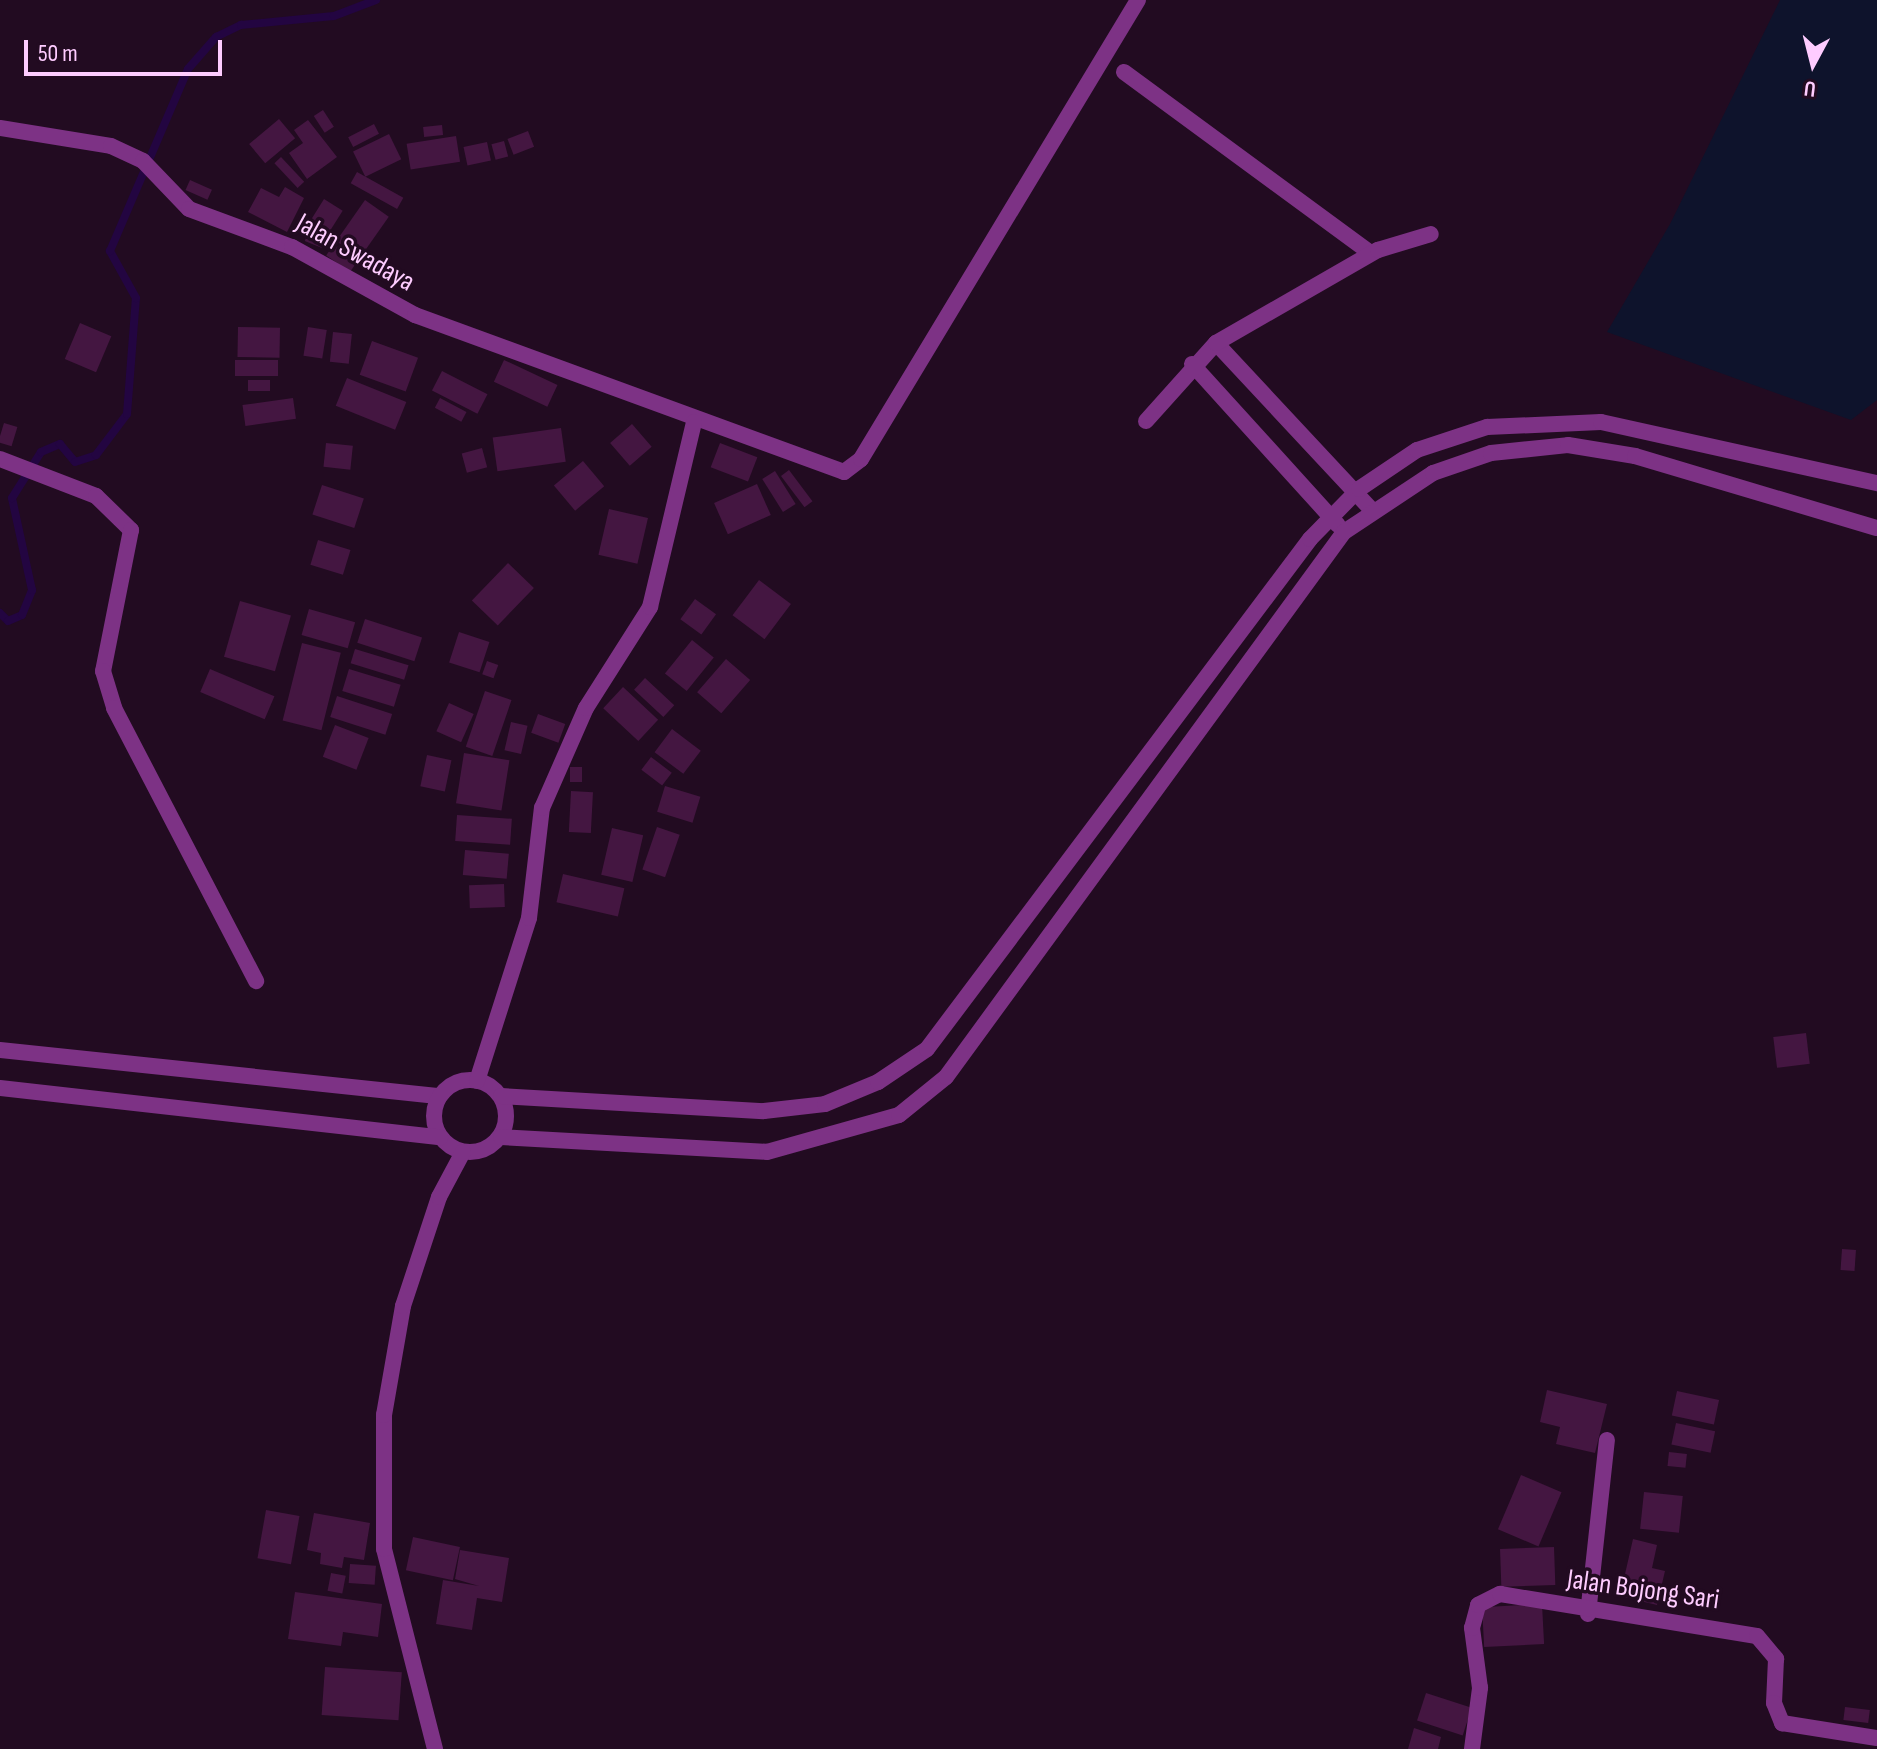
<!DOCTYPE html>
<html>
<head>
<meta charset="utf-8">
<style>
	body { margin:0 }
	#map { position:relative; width:1877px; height:1749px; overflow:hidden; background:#220b21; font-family:"Sofia Sans Condensed",sans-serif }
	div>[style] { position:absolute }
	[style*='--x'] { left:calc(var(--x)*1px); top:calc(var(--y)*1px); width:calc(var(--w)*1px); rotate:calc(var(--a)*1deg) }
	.green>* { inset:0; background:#0e132c }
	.stream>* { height:8px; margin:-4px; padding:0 4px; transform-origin:4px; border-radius:4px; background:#230541 }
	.building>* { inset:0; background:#441641; transform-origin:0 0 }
	.street>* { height:16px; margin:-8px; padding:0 8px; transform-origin:8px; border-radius:8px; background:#7d3285 }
	.street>.ring { margin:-8px; padding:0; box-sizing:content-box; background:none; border:16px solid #7d3285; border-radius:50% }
	span { translate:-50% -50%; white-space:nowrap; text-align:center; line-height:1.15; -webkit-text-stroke:7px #220b21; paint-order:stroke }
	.street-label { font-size:28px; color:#feccff }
	.north { position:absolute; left:1773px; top:24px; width:80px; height:80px; -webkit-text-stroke:6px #220b21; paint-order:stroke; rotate:187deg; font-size:22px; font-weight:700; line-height:32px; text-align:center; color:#feccff }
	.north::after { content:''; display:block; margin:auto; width:28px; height:36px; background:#feccff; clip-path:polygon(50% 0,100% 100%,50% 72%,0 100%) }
	.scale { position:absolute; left:24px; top:40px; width:198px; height:36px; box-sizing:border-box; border:4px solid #feccff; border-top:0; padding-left:10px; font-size:24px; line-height:28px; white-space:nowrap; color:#feccff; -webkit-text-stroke:6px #220b21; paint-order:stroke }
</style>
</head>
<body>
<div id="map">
	<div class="green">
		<div style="clip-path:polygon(1780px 0,1877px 0,1877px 400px,1851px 420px,1607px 332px,1670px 224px)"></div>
	</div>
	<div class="stream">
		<div style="--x:0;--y:613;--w:11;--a:45"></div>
		<div style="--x:8;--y:621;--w:15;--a:-23"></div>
		<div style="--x:22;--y:615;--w:27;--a:-68"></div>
		<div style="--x:32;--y:590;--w:94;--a:-102.3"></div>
		<div style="--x:12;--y:498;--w:54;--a:-57.8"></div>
		<div style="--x:41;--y:452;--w:21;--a:-23"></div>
		<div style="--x:60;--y:444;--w:23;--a:50"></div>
		<div style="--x:75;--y:462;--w:22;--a:-18"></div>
		<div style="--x:96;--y:455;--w:51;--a:-52.9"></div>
		<div style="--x:127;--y:414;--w:116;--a:-85.6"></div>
		<div style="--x:136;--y:298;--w:54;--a:-119"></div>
		<div style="--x:110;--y:251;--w:198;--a:-66.8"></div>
		<div style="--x:188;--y:69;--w:43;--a:-48.8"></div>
		<div style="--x:216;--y:37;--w:28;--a:-26"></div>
		<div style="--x:241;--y:25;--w:93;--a:-5.5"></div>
		<div style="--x:334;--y:16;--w:45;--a:-20.9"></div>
	</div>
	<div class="building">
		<div style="left:323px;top:110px;width:20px;height:11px;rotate:57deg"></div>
		<div style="left:279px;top:119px;width:25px;height:39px;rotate:50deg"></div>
		<div style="clip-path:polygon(308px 120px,337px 157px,307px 179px,289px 153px,303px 143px,294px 130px)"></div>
		<div style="left:374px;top:124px;width:11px;height:29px;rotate:63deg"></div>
		<div style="left:442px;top:125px;width:10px;height:19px;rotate:84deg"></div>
		<div style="left:528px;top:131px;width:17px;height:22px;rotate:69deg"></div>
		<div style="left:389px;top:134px;width:28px;height:40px;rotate:64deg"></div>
		<div style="left:456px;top:136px;width:26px;height:50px;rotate:81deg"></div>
		<div style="left:504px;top:141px;width:16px;height:13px;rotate:75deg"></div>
		<div style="left:487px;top:142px;width:19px;height:24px;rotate:78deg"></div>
		<div style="left:281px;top:157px;width:34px;height:9px;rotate:47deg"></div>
		<div style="left:357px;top:172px;width:53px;height:13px;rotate:29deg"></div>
		<div style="left:190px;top:180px;width:24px;height:11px;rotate:24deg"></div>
		<div style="clip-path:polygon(285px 187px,304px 198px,287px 232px,248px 212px,261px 188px,279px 197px)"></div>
		<div style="left:324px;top:199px;width:22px;height:25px;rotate:32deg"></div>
		<div style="left:365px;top:200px;width:29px;height:50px;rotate:35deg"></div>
		<div style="left:310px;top:228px;width:18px;height:14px;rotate:22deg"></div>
		<div style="left:334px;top:244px;width:29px;height:14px;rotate:34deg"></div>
		<div style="left:80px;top:323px;width:34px;height:39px;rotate:23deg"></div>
		<div style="left:238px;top:327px;width:42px;height:30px;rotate:1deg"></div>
		<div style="left:308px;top:327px;width:19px;height:29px;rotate:9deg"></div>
		<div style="left:333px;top:332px;width:19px;height:30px;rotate:6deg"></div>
		<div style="left:372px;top:341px;width:49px;height:36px;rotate:20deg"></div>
		<div style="left:235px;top:360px;width:43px;height:16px"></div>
		<div style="left:504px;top:360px;width:59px;height:24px;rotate:25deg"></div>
		<div style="left:442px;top:371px;width:51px;height:22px;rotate:27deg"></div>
		<div style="left:347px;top:378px;width:64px;height:30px;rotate:22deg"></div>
		<div style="left:248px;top:380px;width:22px;height:11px"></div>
		<div style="left:293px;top:398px;width:21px;height:51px;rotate:82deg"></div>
		<div style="left:440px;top:398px;width:30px;height:11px;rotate:28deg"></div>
		<div style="left:4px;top:423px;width:14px;height:20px;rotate:17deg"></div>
		<div style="left:632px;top:424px;width:30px;height:29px;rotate:49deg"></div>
		<div style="left:561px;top:428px;width:34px;height:69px;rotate:82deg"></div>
		<div style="left:326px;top:443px;width:27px;height:24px;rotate:6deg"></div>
		<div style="left:720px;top:443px;width:40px;height:26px;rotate:21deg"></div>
		<div style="left:482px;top:448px;width:20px;height:21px;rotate:75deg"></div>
		<div style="left:583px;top:461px;width:33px;height:38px;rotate:50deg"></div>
		<div style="left:789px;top:470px;width:39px;height:10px;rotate:53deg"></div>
		<div style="left:775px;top:471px;width:39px;height:15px;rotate:58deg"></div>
		<div style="left:757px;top:484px;width:34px;height:47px;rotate:66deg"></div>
		<div style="left:322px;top:485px;width:44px;height:31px;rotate:18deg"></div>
		<div style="left:609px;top:509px;width:40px;height:47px;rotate:13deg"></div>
		<div style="left:318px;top:540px;width:34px;height:26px;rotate:17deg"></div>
		<div style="left:508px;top:563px;width:36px;height:52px;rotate:44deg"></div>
		<div style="left:759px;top:580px;width:40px;height:44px;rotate:37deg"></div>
		<div style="left:695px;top:599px;width:26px;height:25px;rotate:36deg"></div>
		<div style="left:240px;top:601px;width:53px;height:58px;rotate:16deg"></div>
		<div style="left:309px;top:609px;width:48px;height:27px;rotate:16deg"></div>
		<div style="left:365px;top:619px;width:60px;height:25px;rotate:18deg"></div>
		<div style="left:459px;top:632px;width:32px;height:32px;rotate:18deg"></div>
		<div style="left:692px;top:640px;width:28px;height:43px;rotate:39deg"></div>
		<div style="left:302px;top:643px;width:40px;height:80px;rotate:14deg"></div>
		<div style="left:355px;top:649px;width:56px;height:15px;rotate:17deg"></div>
		<div style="left:726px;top:659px;width:32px;height:44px;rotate:41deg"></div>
		<div style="left:487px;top:661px;width:12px;height:14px;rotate:20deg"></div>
		<div style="left:210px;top:669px;width:70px;height:25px;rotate:23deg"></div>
		<div style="left:349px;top:669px;width:54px;height:23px;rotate:17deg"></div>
		<div style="left:645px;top:678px;width:40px;height:16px;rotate:43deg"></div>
		<div style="left:623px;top:687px;width:48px;height:29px;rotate:43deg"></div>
		<div style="left:485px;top:691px;width:28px;height:59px;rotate:19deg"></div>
		<div style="left:337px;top:696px;width:58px;height:22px;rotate:18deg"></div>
		<div style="left:449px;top:703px;width:27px;height:31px;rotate:24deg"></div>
		<div style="left:538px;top:714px;width:29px;height:20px;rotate:20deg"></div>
		<div style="left:511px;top:722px;width:17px;height:29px;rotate:13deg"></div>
		<div style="left:335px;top:725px;width:36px;height:34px;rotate:21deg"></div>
		<div style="left:672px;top:729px;width:36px;height:29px;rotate:37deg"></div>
		<div style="left:464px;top:753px;width:46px;height:51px;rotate:9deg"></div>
		<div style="left:427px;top:755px;width:25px;height:32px;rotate:12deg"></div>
		<div style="left:651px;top:757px;width:26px;height:16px;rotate:37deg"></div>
		<div style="left:570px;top:767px;width:12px;height:15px"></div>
		<div style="left:665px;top:786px;width:37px;height:27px;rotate:17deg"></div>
		<div style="left:571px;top:791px;width:22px;height:41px;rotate:3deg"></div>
		<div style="left:457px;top:815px;width:55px;height:26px;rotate:4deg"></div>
		<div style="left:657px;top:827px;width:24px;height:45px;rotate:19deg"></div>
		<div style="left:612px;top:828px;width:32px;height:48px;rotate:13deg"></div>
		<div style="left:465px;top:850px;width:44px;height:25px;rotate:5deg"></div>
		<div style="left:563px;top:874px;width:63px;height:29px;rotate:13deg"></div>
		<div style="left:504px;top:884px;width:23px;height:35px;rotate:88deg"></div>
		<div style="left:1806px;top:1033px;width:31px;height:33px;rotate:83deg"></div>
		<div style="left:1842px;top:1249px;width:14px;height:21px;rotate:4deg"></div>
		<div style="clip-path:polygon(1547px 1390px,1607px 1404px,1595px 1453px,1556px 1444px,1560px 1427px,1540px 1422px)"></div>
		<div style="left:1677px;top:1391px;width:43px;height:25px;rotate:12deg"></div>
		<div style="left:1676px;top:1423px;width:40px;height:22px;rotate:12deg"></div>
		<div style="left:1669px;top:1452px;width:18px;height:14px;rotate:6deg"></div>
		<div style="left:1521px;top:1475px;width:44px;height:59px;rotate:23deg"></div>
		<div style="left:1644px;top:1492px;width:39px;height:37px;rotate:6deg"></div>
		<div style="left:266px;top:1510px;width:34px;height:49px;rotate:10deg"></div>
		<div style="clip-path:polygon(314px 1513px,370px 1523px,364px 1560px,344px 1557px,342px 1568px,320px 1564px,321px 1553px,307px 1550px)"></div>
		<div style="left:413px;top:1537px;width:48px;height:34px;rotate:12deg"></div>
		<div style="clip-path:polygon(1633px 1539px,1657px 1545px,1652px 1568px,1665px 1571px,1657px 1605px,1620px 1596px)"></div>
		<div style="left:1554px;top:1547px;width:38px;height:54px;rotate:88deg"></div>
		<div style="clip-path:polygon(460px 1550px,509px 1558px,502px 1602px,477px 1598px,472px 1630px,436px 1624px,443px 1580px,479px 1586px,455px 1579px)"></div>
		<div style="left:350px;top:1564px;width:26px;height:19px;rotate:4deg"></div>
		<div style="left:331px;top:1573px;width:15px;height:18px;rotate:11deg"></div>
		<div style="clip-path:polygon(295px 1592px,382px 1604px,378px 1637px,343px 1632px,341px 1646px,288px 1639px)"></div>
		<div style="left:1542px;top:1604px;width:40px;height:60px;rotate:87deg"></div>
		<div style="left:325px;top:1667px;width:77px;height:48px;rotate:4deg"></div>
		<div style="left:1426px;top:1693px;width:48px;height:29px;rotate:18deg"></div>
		<div style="left:1845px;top:1707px;width:25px;height:13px;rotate:7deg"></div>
		<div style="clip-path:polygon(1414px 1728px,1441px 1737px,1438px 1749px,1408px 1749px)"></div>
	</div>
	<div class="street">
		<div style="--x:1124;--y:72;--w:305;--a:36.3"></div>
		<div style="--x:0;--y:128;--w:112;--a:9.2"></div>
		<div style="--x:111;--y:146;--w:35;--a:25"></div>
		<div style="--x:143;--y:161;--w:66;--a:46.2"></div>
		<div style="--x:189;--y:209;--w:110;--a:20.3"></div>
		<div style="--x:292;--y:247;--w:141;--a:28.9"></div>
		<div style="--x:415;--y:315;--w:457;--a:20.1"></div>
		<div style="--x:844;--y:472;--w:21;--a:-37"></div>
		<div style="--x:861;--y:459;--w:536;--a:-58.89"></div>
		<div style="--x:1216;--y:343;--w:229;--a:47"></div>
		<div style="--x:1192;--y:364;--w:217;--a:47.8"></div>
		<div style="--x:1146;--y:421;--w:105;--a:-48.1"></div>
		<div style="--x:1216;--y:343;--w:187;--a:-29.9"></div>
		<div style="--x:1378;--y:250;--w:55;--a:-16.8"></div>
		<div style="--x:0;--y:459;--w:103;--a:21.1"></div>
		<div style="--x:96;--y:496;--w:49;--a:44.2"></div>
		<div style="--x:131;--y:530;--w:144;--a:101.2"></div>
		<div style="--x:103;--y:671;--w:39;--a:73"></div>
		<div style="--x:114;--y:708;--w:308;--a:62.5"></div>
		<div style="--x:0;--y:1050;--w:442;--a:6"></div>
		<div class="ring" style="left:434px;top:1080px;width:56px;height:56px"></div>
		<div style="--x:477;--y:1081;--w:171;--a:-72.3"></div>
		<div style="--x:529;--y:918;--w:111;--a:-83.3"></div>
		<div style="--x:542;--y:808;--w:109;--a:-66.3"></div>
		<div style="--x:586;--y:708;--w:120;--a:-57.6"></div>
		<div style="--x:650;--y:607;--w:190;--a:-76.6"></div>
		<div style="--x:0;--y:1088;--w:443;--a:6.4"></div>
		<div style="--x:501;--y:1096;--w:263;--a:3.3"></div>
		<div style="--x:764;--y:1111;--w:61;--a:-6.5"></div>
		<div style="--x:825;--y:1104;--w:57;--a:-22.5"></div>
		<div style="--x:878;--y:1082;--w:59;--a:-34"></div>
		<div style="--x:927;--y:1049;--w:638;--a:-53.09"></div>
		<div style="--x:1310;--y:539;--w:70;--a:-45.6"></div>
		<div style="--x:1359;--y:489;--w:70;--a:-33.9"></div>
		<div style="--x:1417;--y:450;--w:74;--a:-18.2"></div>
		<div style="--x:1487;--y:427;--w:114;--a:-2.5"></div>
		<div style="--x:1601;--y:422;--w:283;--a:12.5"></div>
		<div style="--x:501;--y:1137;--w:266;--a:3.2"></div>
		<div style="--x:767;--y:1152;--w:137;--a:-15.7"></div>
		<div style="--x:899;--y:1115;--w:60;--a:-39"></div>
		<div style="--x:946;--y:1077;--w:675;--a:-53.86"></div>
		<div style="--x:1344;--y:532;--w:107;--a:-33.5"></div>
		<div style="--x:1433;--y:473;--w:61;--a:-19"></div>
		<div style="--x:1491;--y:453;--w:77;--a:-5.9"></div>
		<div style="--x:1568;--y:445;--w:68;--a:9.3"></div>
		<div style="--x:1635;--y:456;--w:252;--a:16.6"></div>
		<div style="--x:1588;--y:1614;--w:175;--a:-83.8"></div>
		<div style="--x:435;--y:1749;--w:206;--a:-104.3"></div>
		<div style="--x:384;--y:1549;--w:134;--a:-90"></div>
		<div style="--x:384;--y:1415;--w:111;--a:-80.1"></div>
		<div style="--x:403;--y:1306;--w:115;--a:-71.7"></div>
		<div style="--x:439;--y:1197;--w:51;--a:-61.9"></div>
		<div style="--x:1472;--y:1749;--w:62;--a:-82.5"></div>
		<div style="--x:1480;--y:1688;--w:61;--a:-97.6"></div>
		<div style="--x:1472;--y:1628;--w:24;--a:-75"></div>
		<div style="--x:1478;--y:1605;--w:25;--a:-27"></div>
		<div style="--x:1500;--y:1594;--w:260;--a:9.3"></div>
		<div style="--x:1757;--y:1636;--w:30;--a:50"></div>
		<div style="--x:1776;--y:1659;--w:44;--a:92.6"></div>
		<div style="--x:1774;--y:1703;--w:22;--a:68"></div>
		<div style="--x:1782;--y:1723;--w:96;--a:9"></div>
	</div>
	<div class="street-label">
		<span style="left:355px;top:253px;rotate:29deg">Jalan Swadaya</span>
		<span style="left:1643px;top:1590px;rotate:8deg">Jalan Bojong Sari</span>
	</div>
	<div class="north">U</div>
	<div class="scale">50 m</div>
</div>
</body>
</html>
